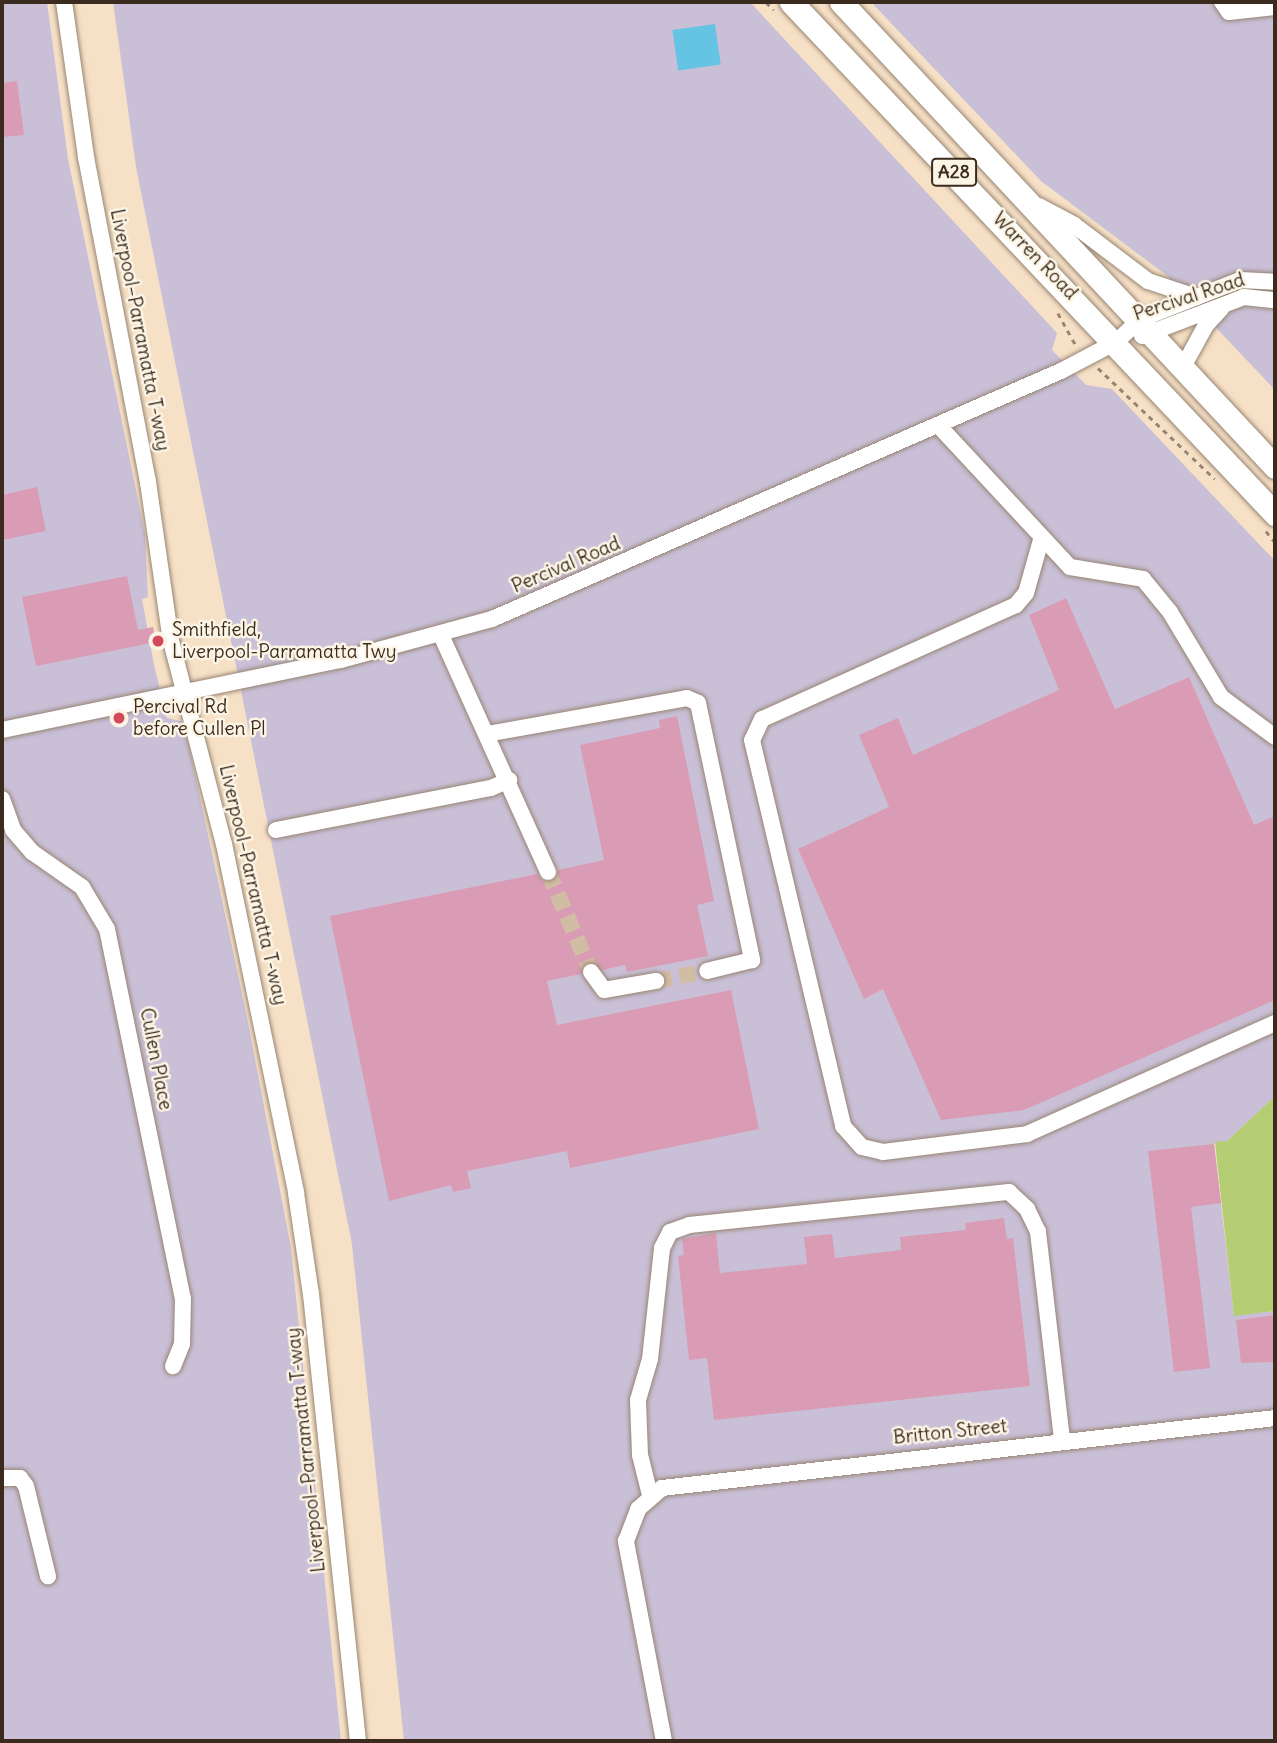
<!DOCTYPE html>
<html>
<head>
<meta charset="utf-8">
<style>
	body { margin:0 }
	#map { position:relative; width:1277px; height:1743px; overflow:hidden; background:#f6e0c6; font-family:Delius,sans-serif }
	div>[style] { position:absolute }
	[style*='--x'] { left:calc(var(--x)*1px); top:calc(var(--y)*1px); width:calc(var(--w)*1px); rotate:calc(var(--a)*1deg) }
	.industrial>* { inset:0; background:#c9bfd7 }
	.green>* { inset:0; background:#b5ce73 }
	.water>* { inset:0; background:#65c4e3; transform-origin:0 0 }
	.building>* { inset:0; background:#da9cb4 }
	.minor-tunnel>* { height:16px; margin-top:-8px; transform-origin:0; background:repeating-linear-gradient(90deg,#d1bca4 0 16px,transparent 0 24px) }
	.path>* { height:2.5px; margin-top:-1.25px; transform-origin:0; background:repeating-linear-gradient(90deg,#988572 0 5px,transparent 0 10px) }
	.roads { filter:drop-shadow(0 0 2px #988572) drop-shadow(0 0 2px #988572) }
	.minor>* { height:16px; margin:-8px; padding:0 8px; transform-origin:8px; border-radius:8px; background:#fff }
	.highway>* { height:23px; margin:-11.5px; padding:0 11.5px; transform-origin:11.5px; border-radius:11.5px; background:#fff }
	.dots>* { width:19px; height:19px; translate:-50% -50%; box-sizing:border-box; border:4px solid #fcf5e5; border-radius:50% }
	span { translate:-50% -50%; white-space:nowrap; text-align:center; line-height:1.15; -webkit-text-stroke:5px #fcf5e5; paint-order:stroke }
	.shield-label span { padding:2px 5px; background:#fcf5e5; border:2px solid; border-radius:5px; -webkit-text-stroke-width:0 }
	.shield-label { font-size:18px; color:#3b2a1e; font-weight:700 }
	.street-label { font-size:19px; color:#3b2a1e }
	.poi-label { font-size:19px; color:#3b2a1e }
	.left { translate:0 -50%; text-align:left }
	.frame { position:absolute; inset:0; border:4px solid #3b2a1e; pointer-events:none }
</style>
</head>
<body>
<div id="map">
	<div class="industrial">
		<div style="clip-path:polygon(2px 2px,47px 2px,68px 159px,145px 534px,148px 597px,142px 599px,154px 665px,167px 718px,181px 721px,188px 741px,247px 1017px,291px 1248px,341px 1741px,2px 1741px)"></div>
		<div style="clip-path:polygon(113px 2px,750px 2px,1057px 333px,1052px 350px,1086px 385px,1112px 389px,1275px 561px,1275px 1096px,1227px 1141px,1214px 1144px,1234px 1315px,1275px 1311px,1275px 1741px,404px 1741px,352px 1244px,136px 167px)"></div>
		<div style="clip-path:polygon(871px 2px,1275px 2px,1275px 390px,1166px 275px,1041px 181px)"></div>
	</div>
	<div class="green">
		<div style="clip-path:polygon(1275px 1096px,1275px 1311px,1234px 1316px,1215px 1142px,1227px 1141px)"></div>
	</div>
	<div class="water">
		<div style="left:715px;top:24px;width:41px;height:43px;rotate:82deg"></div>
	</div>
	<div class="building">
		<div style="clip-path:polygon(17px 81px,24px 135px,2px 137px,2px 83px)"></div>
		<div style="clip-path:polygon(37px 487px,46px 531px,2px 540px,2px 495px)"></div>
		<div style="clip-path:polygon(127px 576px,138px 630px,153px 627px,156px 642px,36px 666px,22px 597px)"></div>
		<div style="clip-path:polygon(1066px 598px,1115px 709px,1189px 677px,1254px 825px,1275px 816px,1275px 1000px,1024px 1110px,941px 1120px,883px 989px,864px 999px,798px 849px,889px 807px,859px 735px,898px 718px,913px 755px,1059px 690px,1029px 615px)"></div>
		<div style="clip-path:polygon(677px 716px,714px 901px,697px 905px,708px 956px,627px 972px,625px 965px,602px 970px,589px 962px,581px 974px,547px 981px,557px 1025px,731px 990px,759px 1129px,570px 1168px,567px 1151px,467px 1171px,471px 1188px,453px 1192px,451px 1185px,389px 1201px,330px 916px,537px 874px,542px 881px,552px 882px,558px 870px,604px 860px,580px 745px,660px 728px,659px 720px)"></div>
		<div style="clip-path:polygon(1214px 1144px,1221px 1203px,1191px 1207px,1210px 1368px,1174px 1372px,1148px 1151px)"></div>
		<div style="clip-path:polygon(1004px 1218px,1007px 1239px,1013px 1238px,1030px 1386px,714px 1420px,707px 1358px,689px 1360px,678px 1256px,684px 1255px,682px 1239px,716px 1233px,720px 1273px,807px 1264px,804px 1237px,832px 1234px,835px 1258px,901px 1250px,900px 1237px,966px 1230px,965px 1223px)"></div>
		<div style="clip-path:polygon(1275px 1315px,1275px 1362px,1241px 1363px,1236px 1320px)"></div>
	</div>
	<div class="minor-tunnel">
		<div style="--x:548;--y:872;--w:109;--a:66.7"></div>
		<div style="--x:656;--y:981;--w:52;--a:-11.1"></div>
	</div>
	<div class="path">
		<div style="--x:766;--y:2;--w:11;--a:45"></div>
		<div style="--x:1058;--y:313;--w:38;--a:61"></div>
		<div style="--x:1098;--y:368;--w:161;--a:43.5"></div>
		<div style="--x:1266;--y:531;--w:14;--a:51"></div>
	</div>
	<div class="roads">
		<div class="minor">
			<div style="--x:64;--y:2;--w:157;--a:81.9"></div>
			<div style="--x:86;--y:157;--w:331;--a:79.2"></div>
			<div style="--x:148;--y:482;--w:161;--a:81.8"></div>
			<div style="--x:171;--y:641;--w:210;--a:75.4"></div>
			<div style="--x:224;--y:844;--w:356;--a:78.3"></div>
			<div style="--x:296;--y:1193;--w:102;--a:81.6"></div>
			<div style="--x:311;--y:1294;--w:449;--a:84"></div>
			<div style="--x:1222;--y:2;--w:12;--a:55"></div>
			<div style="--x:1229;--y:12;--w:46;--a:-6.2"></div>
			<div style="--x:1039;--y:206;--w:40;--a:28"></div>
			<div style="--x:1074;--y:225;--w:93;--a:37.1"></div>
			<div style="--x:1148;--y:281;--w:51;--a:18.4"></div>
			<div style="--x:1142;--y:336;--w:109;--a:-20.9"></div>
			<div style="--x:1244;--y:297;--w:31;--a:6"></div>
			<div style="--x:1183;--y:367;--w:48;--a:-61.3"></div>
			<div style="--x:1206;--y:325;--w:22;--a:-47"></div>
			<div style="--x:938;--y:425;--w:194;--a:47.1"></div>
			<div style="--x:1070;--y:567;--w:74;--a:9.3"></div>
			<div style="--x:1143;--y:579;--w:43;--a:50.7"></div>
			<div style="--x:1170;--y:612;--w:99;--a:59"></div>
			<div style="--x:1221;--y:697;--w:67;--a:36.5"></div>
			<div style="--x:1041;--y:540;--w:55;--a:105.8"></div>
			<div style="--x:1026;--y:593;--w:16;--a:130"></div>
			<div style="--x:1016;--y:605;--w:278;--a:155.8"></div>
			<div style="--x:762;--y:719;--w:23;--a:115"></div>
			<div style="--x:752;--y:740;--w:397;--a:76.7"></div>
			<div style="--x:843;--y:1126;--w:28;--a:48"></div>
			<div style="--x:862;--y:1147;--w:22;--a:13"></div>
			<div style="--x:883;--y:1152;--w:145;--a:-7.1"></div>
			<div style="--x:1027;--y:1134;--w:272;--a:-24.1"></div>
			<div style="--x:441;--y:635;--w:260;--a:65.7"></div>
			<div style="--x:2;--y:730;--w:346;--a:-11.7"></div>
			<div style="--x:341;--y:660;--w:156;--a:-15.2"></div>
			<div style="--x:492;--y:619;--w:621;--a:-23.55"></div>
			<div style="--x:1061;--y:371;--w:62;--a:-27.8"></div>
			<div style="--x:1116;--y:342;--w:34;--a:-43"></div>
			<div style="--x:1141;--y:319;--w:106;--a:-21.5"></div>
			<div style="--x:1240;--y:280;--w:35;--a:3"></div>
			<div style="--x:487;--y:734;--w:203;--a:-10.2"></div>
			<div style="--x:687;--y:698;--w:12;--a:24"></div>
			<div style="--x:698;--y:703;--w:263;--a:78.1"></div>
			<div style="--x:752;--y:960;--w:46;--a:166.3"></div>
			<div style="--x:2;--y:799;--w:33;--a:70"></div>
			<div style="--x:13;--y:830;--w:29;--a:49"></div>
			<div style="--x:32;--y:852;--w:61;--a:35"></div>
			<div style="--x:82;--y:887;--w:49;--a:59.2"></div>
			<div style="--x:107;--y:929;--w:377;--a:78.4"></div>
			<div style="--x:183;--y:1298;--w:46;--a:91.2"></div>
			<div style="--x:182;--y:1344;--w:24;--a:112"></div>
			<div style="--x:276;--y:830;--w:219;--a:-11.1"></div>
			<div style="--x:491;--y:788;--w:20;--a:-24"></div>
			<div style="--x:591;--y:972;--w:22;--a:54"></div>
			<div style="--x:604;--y:990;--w:53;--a:-9.8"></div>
			<div style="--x:2;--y:1478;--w:18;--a:0"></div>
			<div style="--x:20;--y:1478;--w:10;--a:53"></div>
			<div style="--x:26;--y:1486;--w:93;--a:76.3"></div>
			<div style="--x:650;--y:1495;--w:41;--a:-104"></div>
			<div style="--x:640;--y:1455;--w:55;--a:-92.1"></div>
			<div style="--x:638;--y:1400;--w:43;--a:-73.7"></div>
			<div style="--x:650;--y:1359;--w:112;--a:-83.8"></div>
			<div style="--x:662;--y:1248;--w:18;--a:-63"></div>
			<div style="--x:670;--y:1232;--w:20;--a:-20"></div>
			<div style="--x:689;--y:1225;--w:322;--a:-5.9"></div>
			<div style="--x:1009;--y:1192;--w:25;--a:43"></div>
			<div style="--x:1027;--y:1209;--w:25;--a:64"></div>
			<div style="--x:1038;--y:1232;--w:209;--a:83.4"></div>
			<div style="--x:664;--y:1741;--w:204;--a:-100.8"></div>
			<div style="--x:626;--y:1541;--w:34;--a:-69"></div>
			<div style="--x:638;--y:1509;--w:32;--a:-41"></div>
			<div style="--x:662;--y:1488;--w:617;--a:-6.51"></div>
		</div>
		<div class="highway">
			<div style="--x:791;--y:2;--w:705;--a:46.61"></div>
			<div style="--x:841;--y:2;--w:636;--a:46.97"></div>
		</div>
	</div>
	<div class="dots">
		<div style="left:158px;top:641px;background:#d1495b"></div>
		<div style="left:119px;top:718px;background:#d1495b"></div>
	</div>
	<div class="shield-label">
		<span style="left:954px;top:172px">A28</span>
	</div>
	<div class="street-label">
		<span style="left:1035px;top:256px;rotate:46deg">Warren Road</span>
		<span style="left:1189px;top:297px;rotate:-18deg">Percival Road</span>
		<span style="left:140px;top:330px;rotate:79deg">Liverpool–Parramatta T-way</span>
		<span style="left:566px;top:565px;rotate:-23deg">Percival Road</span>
		<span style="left:253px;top:885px;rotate:77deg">Liverpool–Parramatta T-way</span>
		<span style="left:156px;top:1059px;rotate:79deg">Cullen Place</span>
		<span style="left:950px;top:1432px;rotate:-6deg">Britton Street</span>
		<span style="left:306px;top:1450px;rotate:-96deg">Liverpool–Parramatta T-way</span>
	</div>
	<div class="poi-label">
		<span class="left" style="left:172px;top:641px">Smithfield,<br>Liverpool-Parramatta Twy</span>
		<span class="left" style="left:133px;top:718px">Percival Rd<br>before Cullen Pl</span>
	</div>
	<div class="frame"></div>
</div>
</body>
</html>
